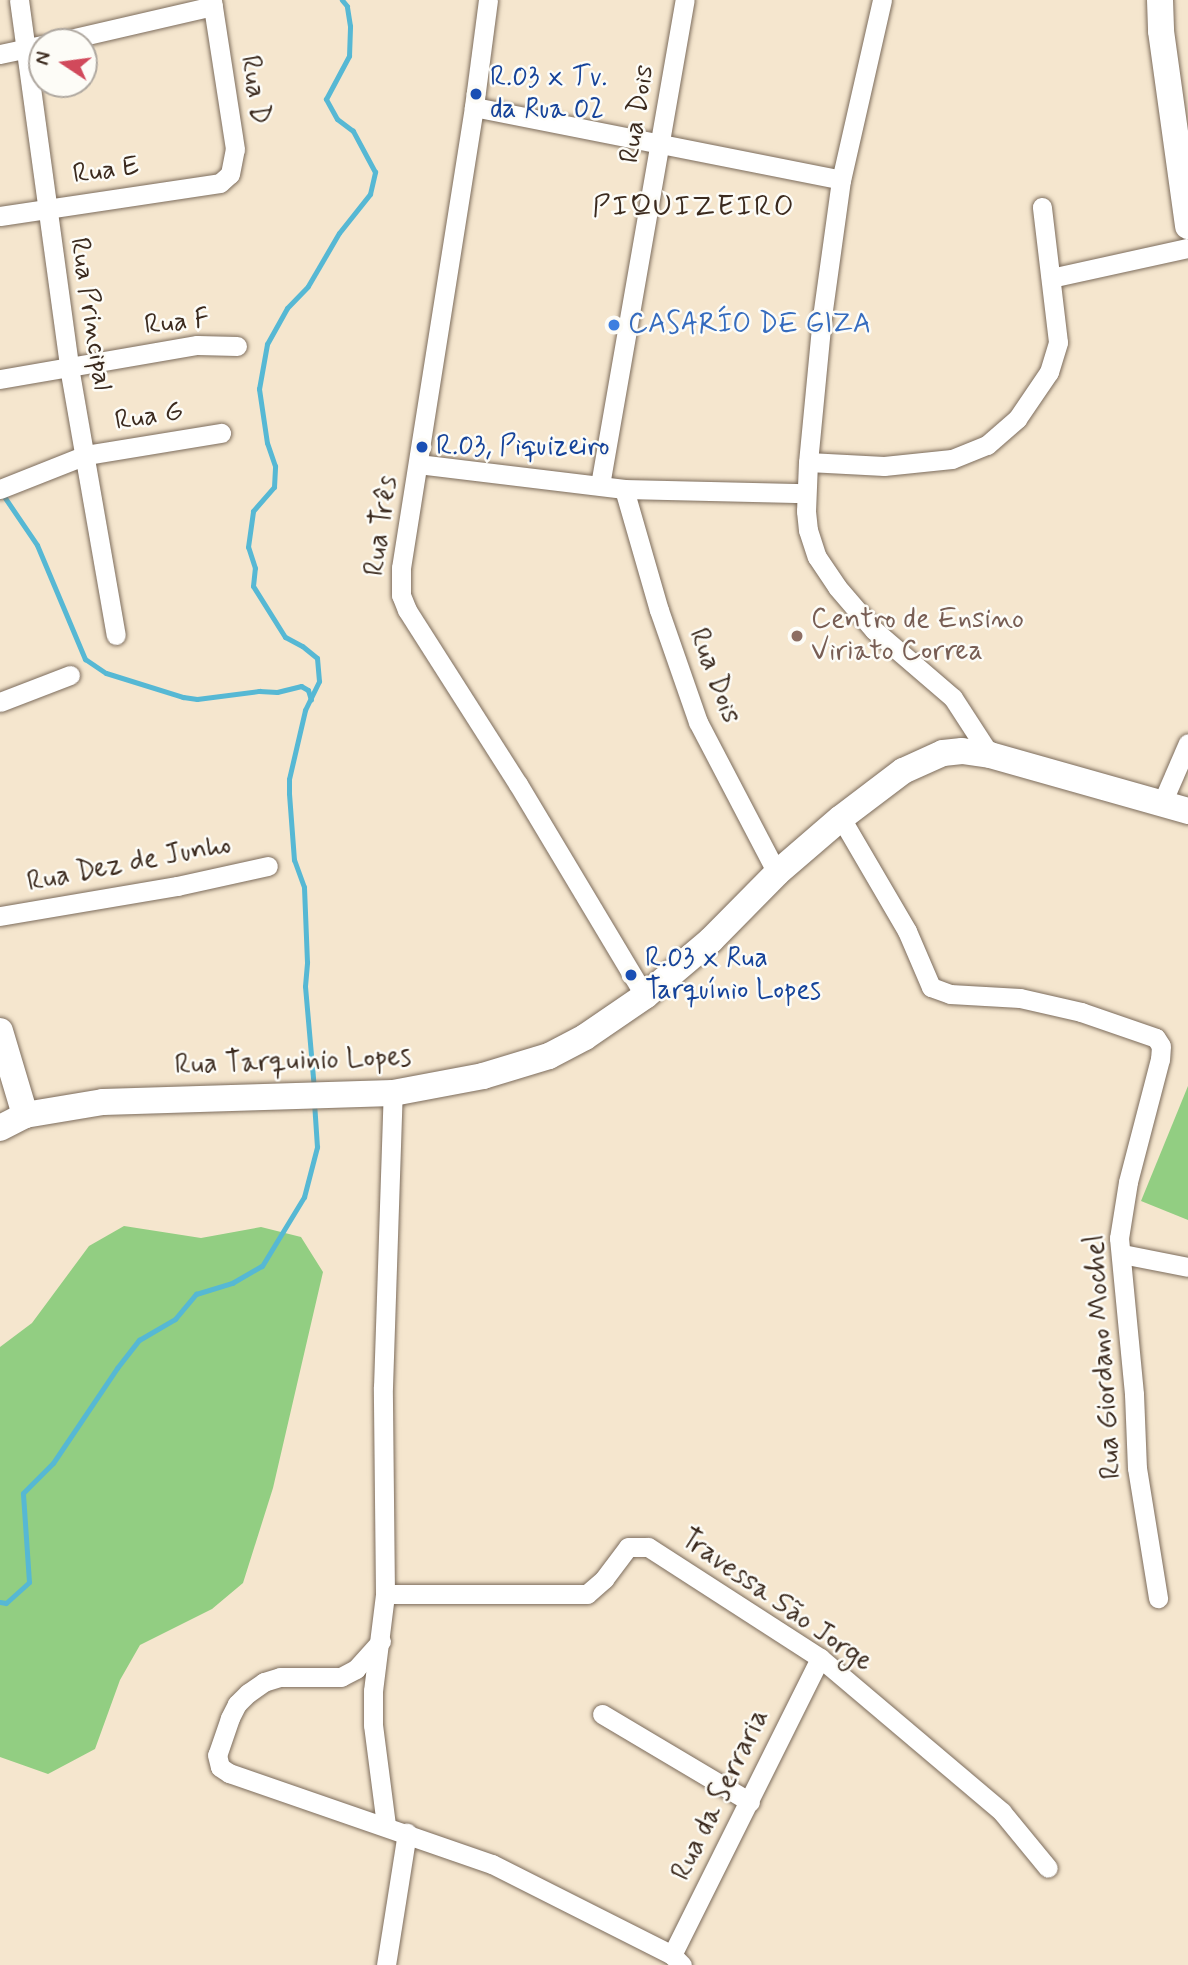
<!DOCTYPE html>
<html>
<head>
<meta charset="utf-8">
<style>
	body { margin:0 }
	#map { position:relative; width:1188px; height:1965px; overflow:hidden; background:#f5e6ce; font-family:Mynerve,sans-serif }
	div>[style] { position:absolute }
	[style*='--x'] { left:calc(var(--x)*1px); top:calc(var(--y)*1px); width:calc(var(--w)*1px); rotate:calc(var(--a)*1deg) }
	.green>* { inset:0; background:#92ce82 }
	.stream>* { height:5px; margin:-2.5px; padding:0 2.5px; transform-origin:2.5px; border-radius:2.5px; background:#56b8d4 }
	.roads { filter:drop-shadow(0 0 2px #7c6c5c) drop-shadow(0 0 2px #7c6c5c) }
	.street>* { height:19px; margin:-9.5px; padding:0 9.5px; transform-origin:9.5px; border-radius:9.5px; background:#fff }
	.secondary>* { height:26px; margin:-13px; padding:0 13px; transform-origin:13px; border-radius:13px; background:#fff }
	.dots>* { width:19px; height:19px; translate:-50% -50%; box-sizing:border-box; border:4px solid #fdfcf7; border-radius:50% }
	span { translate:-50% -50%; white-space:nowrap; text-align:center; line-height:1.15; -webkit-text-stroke:5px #fdfcf7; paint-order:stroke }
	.transit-label { font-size:28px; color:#164399 }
	.left { translate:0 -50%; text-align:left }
	.street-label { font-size:28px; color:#3b2a1e }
	.shop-label { font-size:28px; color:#366cbe }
	.education-label { font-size:28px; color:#785e54 }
	.neighbourhood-label { font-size:30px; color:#3b2a1e; letter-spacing:2px }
	.north { position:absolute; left:28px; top:28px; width:70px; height:70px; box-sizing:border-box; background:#fdfcf7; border:2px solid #afa8a0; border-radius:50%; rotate:283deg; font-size:19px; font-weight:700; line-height:28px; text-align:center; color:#3b2a1e }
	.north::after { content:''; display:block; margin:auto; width:24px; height:32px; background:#d1495b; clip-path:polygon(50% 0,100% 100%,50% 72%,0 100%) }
</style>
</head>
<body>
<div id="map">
	<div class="green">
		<div style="clip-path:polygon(1188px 1086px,1188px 1220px,1141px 1201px)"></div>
		<div style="clip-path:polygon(124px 1226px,201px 1238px,261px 1227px,301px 1237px,323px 1272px,273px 1488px,243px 1583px,212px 1609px,140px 1645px,120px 1680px,95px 1749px,48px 1774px,0 1757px,0 1347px,32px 1323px,89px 1246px)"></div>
	</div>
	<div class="stream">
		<div style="--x:1;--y:492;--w:64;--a:55.8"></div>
		<div style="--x:37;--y:545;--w:124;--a:67.2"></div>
		<div style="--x:85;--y:659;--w:25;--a:34"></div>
		<div style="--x:106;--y:673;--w:81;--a:17.3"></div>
		<div style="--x:183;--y:697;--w:14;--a:8"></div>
		<div style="--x:197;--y:699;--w:63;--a:-7.4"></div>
		<div style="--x:259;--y:691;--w:18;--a:3"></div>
		<div style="--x:277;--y:692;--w:25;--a:-14"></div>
		<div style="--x:301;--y:686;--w:8;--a:30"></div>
		<div style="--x:308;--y:690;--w:10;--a:73"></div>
		<div style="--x:314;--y:1089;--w:103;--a:-95"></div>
		<div style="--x:305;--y:986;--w:24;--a:-85"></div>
		<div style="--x:307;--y:962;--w:75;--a:-92.3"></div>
		<div style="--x:304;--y:887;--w:29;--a:-110"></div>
		<div style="--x:294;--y:860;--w:67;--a:-94.3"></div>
		<div style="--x:289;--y:793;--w:14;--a:-90"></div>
		<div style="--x:289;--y:779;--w:71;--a:-76.9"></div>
		<div style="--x:305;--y:710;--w:32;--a:-64"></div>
		<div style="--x:319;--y:681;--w:23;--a:-95"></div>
		<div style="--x:317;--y:658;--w:19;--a:-141"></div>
		<div style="--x:302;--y:646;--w:19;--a:-152"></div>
		<div style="--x:285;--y:637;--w:60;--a:-122.1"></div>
		<div style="--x:253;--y:586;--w:18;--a:-84"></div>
		<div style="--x:255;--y:568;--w:22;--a:-108"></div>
		<div style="--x:248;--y:547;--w:36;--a:-82"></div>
		<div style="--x:253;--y:511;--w:32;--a:-49"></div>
		<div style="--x:274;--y:487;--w:21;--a:-87"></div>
		<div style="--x:275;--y:466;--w:24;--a:-109"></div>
		<div style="--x:267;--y:443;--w:55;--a:-98.4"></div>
		<div style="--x:259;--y:389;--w:46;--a:-79.9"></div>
		<div style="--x:267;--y:344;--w:41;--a:-60.9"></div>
		<div style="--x:287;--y:308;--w:30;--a:-46"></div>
		<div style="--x:308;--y:286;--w:61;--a:-59.7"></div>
		<div style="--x:339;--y:233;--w:50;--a:-51.5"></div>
		<div style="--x:370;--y:194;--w:23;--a:-77"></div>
		<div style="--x:375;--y:172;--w:47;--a:-118.2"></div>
		<div style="--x:353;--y:131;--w:20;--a:-143"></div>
		<div style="--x:337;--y:119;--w:23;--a:-119"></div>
		<div style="--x:326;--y:99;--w:49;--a:-61.9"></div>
		<div style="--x:349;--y:56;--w:30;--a:-88"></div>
		<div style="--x:350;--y:26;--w:20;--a:-99"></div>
		<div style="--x:347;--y:6;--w:8;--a:-130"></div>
		<div style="--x:0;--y:1602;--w:6;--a:9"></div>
		<div style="--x:6;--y:1603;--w:31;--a:-42"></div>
		<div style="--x:29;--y:1582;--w:89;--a:-93.9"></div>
		<div style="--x:23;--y:1493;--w:42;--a:-45"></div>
		<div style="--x:53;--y:1463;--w:115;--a:-56"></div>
		<div style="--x:117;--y:1368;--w:36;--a:-52"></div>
		<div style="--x:139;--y:1340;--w:42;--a:-30.3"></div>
		<div style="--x:175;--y:1319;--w:33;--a:-50"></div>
		<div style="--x:196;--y:1294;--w:38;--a:-17"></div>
		<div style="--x:232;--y:1283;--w:34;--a:-30"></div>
		<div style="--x:262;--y:1266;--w:81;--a:-58.7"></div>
		<div style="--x:304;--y:1197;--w:52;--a:-75.4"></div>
		<div style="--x:317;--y:1147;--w:45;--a:-93.8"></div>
	</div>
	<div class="roads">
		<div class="street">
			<div style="--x:19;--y:0;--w:370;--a:82.2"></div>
			<div style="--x:69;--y:367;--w:272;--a:80.1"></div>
			<div style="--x:488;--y:0;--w:108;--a:97.5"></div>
			<div style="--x:474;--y:107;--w:467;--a:99"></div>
			<div style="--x:401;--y:568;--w:27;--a:90"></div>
			<div style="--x:401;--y:595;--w:16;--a:68"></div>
			<div style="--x:407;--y:610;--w:206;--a:57.5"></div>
			<div style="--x:518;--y:784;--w:247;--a:59.1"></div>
			<div style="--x:882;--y:0;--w:185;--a:102.8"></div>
			<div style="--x:841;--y:180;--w:138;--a:97.9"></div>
			<div style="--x:822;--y:317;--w:146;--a:95.5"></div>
			<div style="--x:808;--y:462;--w:49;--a:92.3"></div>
			<div style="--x:806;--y:511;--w:19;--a:84"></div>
			<div style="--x:808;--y:530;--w:28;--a:72"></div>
			<div style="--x:817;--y:557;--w:36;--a:56"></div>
			<div style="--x:837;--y:587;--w:57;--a:49.3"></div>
			<div style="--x:874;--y:630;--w:104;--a:40.7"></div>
			<div style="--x:953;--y:698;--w:68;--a:57"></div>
			<div style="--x:57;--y:42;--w:160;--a:-13"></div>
			<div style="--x:0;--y:54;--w:43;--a:-12.1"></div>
			<div style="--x:474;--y:107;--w:374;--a:11.2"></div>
			<div style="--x:0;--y:216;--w:222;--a:-8.5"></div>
			<div style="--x:220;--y:183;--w:13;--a:-42"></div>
			<div style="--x:230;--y:174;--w:25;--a:-79"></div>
			<div style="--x:235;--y:149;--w:151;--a:-98.8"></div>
			<div style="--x:1051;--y:278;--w:140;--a:-12.4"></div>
			<div style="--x:0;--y:379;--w:200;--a:-9.8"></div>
			<div style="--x:197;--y:345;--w:40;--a:1.4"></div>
			<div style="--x:808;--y:462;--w:76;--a:3"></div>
			<div style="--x:884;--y:466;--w:68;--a:-5.9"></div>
			<div style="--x:952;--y:459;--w:38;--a:-22"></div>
			<div style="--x:987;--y:445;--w:40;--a:-41"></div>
			<div style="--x:1017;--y:419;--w:57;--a:-55.8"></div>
			<div style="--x:1049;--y:372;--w:31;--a:-73"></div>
			<div style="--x:1058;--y:342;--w:136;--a:-96.8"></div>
			<div style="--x:418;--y:464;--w:208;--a:6.9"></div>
			<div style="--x:624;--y:489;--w:182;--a:1.3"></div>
			<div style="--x:600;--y:485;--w:492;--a:-80.1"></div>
			<div style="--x:0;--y:489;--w:92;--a:-21.6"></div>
			<div style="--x:86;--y:455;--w:137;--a:-9.3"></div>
			<div style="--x:624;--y:489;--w:126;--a:73.9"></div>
			<div style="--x:659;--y:610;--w:119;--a:70.8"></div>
			<div style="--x:698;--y:722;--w:170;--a:62.4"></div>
			<div style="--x:0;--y:702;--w:75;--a:-21.1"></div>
			<div style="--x:1162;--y:803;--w:65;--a:-66.6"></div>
			<div style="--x:841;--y:818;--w:131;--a:59.7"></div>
			<div style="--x:907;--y:931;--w:61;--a:66.8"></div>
			<div style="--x:931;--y:987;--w:20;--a:20"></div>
			<div style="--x:950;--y:994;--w:70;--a:3.3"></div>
			<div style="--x:1020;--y:998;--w:63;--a:12.9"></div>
			<div style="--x:1081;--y:1012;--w:79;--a:19.1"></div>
			<div style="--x:1156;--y:1038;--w:9;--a:58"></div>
			<div style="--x:1161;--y:1046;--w:13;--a:94"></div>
			<div style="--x:1160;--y:1059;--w:127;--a:104.6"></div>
			<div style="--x:1128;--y:1182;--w:57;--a:99.1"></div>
			<div style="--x:1119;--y:1238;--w:157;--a:84.5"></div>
			<div style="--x:1134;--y:1394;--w:74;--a:87.7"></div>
			<div style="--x:1137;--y:1468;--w:132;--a:80.8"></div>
			<div style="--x:0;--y:916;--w:180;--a:-9.6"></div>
			<div style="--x:177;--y:886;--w:93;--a:-12.4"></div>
			<div style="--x:1122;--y:1254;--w:67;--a:11.1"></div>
			<div style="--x:385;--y:1594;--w:202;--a:0"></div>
			<div style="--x:587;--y:1594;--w:23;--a:-41"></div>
			<div style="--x:604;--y:1579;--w:40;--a:-53"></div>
			<div style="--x:628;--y:1547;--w:20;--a:0"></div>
			<div style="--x:648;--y:1547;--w:205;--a:32.8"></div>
			<div style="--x:820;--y:1658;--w:238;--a:40.2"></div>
			<div style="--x:1002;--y:1812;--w:72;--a:50.6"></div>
			<div style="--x:381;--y:1641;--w:38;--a:132"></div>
			<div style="--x:356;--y:1669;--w:17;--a:152"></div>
			<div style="--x:341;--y:1677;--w:61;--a:180"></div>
			<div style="--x:280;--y:1677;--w:17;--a:163"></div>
			<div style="--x:264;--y:1682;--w:19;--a:145"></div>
			<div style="--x:248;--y:1693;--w:16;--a:135"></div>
			<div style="--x:237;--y:1704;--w:16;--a:117"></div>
			<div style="--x:230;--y:1718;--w:39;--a:109"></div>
			<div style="--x:217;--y:1755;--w:12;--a:76"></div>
			<div style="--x:220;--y:1767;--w:11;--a:34"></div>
			<div style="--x:229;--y:1773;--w:278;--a:19.1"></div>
			<div style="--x:492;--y:1864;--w:202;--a:26.8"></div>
			<div style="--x:672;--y:1955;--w:14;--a:45"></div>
			<div style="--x:602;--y:1714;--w:172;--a:30.7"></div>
			<div style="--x:386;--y:1825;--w:101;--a:-97.4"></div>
			<div style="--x:373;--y:1725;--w:34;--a:-90"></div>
			<div style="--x:373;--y:1691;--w:98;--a:-82.9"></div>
			<div style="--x:385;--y:1594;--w:207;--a:-90.6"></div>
			<div style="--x:383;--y:1387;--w:294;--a:-88.1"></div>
			<div style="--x:672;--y:1955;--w:332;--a:-63.5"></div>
			<div style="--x:386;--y:1965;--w:134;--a:-81"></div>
		</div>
		<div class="secondary">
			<div style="--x:1160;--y:0;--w:31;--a:88"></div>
			<div style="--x:1161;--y:31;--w:197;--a:82.1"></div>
			<div style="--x:0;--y:1031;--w:88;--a:73.4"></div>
			<div style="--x:0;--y:1128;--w:28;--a:-27"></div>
			<div style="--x:25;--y:1115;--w:79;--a:-9.5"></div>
			<div style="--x:103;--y:1102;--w:290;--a:-1.8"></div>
			<div style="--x:393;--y:1093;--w:92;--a:-10.7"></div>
			<div style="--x:483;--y:1076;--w:69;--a:-16.9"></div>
			<div style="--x:549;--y:1056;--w:41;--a:-27.8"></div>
			<div style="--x:585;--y:1037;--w:73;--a:-34.3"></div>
			<div style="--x:645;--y:996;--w:87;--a:-40.3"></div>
			<div style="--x:711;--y:940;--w:94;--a:-45.4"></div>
			<div style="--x:777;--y:873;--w:84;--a:-40.7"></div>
			<div style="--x:841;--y:818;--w:78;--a:-37.2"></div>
			<div style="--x:903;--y:771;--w:44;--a:-24.2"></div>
			<div style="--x:943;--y:753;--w:19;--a:-6"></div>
			<div style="--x:962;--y:751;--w:28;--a:8"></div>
			<div style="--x:990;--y:755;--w:206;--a:15.8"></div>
		</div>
	</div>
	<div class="dots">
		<div style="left:476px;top:94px;background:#1a4fb4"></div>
		<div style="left:614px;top:325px;background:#3f7fe0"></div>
		<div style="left:422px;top:447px;background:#1a4fb4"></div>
		<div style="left:797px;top:636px;background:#8d6e63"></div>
		<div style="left:631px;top:975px;background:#1a4fb4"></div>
	</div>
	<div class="transit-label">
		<span class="left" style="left:490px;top:94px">R.03 x Tv.<br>da Rua 02</span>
		<span class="left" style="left:436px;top:447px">R.03, Piquizeiro</span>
		<span class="left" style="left:645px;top:975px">R.03 x Rua<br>Tarquínio Lopes</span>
	</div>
	<div class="street-label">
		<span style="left:254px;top:90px;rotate:81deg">Rua D</span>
		<span style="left:638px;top:114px;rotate:-81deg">Rua Dois</span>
		<span style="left:106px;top:171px;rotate:-8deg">Rua E</span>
		<span style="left:90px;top:314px;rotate:81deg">Rua Principal</span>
		<span style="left:177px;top:323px;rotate:-6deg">Rua F</span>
		<span style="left:149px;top:417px;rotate:-9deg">Rua G</span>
		<span style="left:382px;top:526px;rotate:-82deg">Rua Três</span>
		<span style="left:714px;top:676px;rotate:69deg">Rua Dois</span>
		<span style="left:129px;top:864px;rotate:-11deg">Rua Dez de Junho</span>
		<span style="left:293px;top:1062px;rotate:-2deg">Rua Tarquinio Lopes</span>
		<span style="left:1104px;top:1357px;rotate:-94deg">Rua Giordano Mochel</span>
		<span style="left:776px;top:1601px;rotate:35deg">Travessa São Jorge</span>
		<span style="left:721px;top:1795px;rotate:-64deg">Rua da Serraria</span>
	</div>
	<div class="shop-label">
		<span class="left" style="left:628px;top:325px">CASARÍO DE GIZA</span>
	</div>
	<div class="education-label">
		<span class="left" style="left:811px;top:636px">Centro de Ensino<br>Viriato Correa</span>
	</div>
	<div class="neighbourhood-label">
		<span style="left:694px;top:207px">PIQUIZEIRO</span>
	</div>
	<div class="north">N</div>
</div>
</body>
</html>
